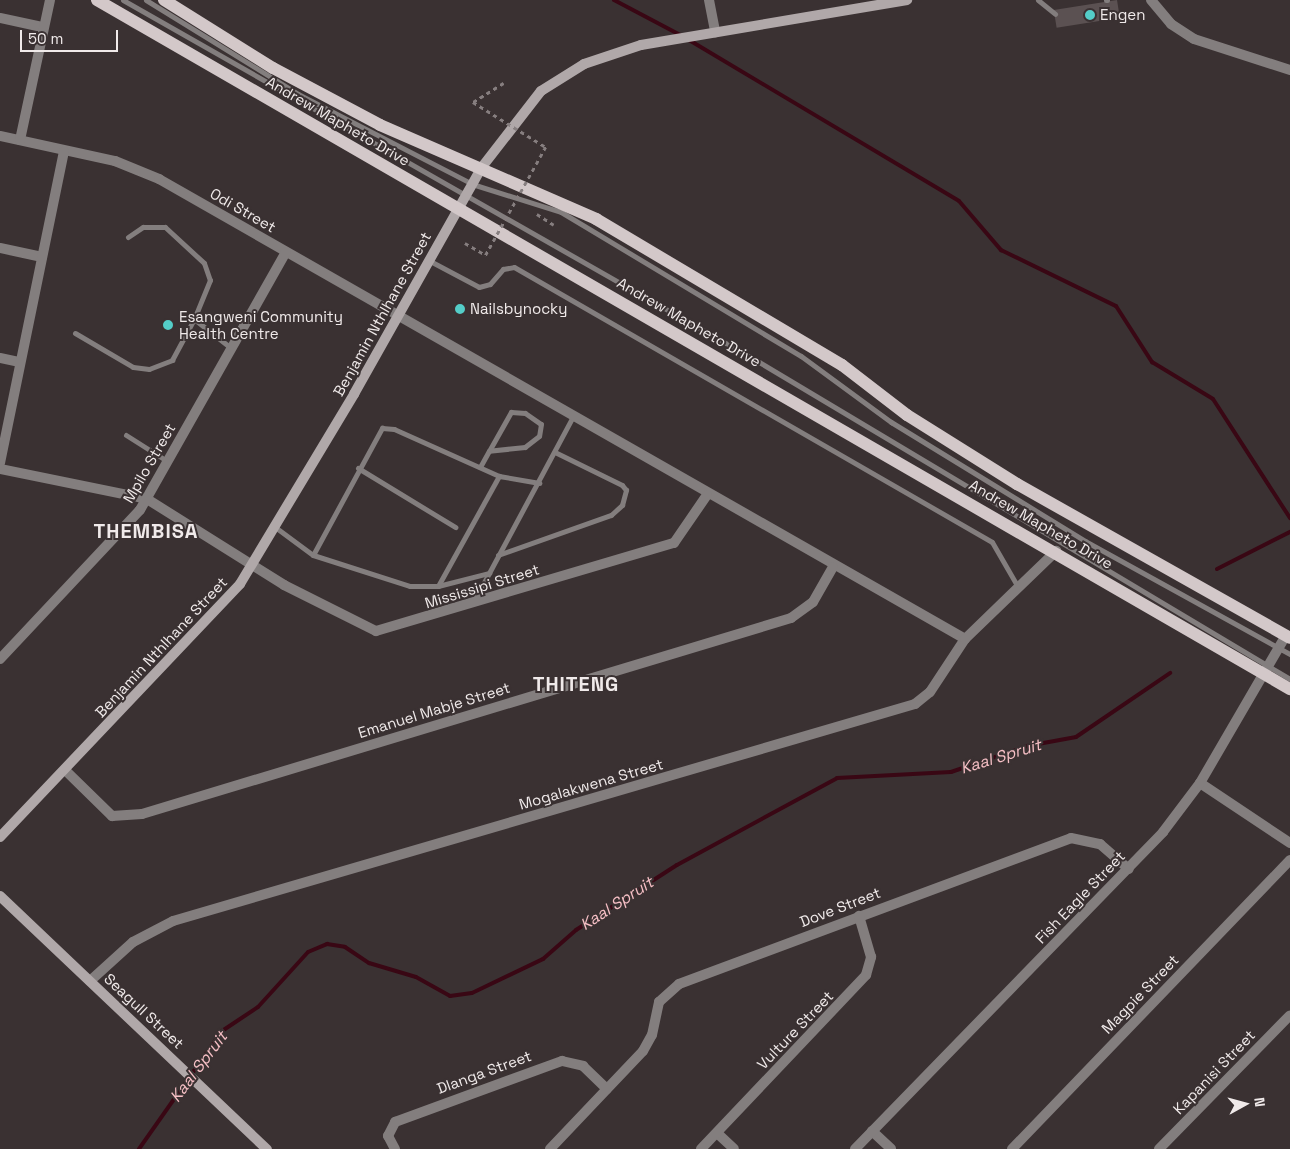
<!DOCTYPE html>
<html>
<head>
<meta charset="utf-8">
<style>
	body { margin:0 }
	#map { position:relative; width:1290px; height:1149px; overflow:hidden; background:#3a3132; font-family:"Space Grotesk",sans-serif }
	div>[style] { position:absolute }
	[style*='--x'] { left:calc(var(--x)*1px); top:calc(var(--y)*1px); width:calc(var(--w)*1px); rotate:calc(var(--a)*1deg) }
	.stream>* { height:4px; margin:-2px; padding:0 2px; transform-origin:2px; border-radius:2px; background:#390714 }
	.building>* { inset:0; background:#5b5152; transform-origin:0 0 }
	.path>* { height:2.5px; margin-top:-1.25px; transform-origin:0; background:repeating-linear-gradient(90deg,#867e7f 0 4px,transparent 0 8px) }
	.lane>* { height:5px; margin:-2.5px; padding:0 2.5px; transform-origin:2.5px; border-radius:2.5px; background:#837e7e }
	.street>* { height:10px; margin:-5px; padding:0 5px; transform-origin:5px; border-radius:5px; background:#837e7e }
	.secondary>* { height:10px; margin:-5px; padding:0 5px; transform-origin:5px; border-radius:5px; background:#b0a8a9 }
	.primary>* { height:12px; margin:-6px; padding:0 6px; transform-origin:6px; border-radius:6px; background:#d3c8c9 }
	.path-bridge>* { height:2.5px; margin-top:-1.25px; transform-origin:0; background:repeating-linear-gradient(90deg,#867e7f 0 4px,transparent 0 8px) }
	.dots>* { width:14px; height:14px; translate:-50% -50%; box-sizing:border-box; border:2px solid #3a3132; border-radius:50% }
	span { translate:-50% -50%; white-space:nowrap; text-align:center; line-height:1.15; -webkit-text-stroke:4px #3a3132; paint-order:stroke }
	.poi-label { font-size:15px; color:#f0eaea }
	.left { translate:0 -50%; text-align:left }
	.street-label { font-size:15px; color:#f0eaea }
	.water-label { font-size:16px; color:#f7c0c6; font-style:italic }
	.district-label { font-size:20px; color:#f0eaea; font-weight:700; letter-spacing:1px }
	.north { position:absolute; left:1220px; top:1079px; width:50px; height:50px; -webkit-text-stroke:4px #3a3132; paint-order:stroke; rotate:83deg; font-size:14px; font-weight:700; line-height:20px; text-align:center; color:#f0eaea }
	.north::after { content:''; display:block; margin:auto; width:18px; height:22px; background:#f0eaea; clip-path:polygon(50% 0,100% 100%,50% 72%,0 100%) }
	.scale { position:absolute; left:20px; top:30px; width:98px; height:22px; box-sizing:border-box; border:2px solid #f0eaea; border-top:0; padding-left:6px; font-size:15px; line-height:18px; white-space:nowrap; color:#f0eaea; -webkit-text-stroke:4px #3a3132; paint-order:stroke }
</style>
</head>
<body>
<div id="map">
	<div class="stream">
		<div style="--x:614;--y:0;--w:75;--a:27.9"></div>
		<div style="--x:689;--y:40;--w:314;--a:30.8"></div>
		<div style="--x:959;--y:201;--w:65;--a:49.4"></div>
		<div style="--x:1001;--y:250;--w:128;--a:26"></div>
		<div style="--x:1116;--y:306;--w:67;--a:57.3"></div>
		<div style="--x:1152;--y:362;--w:71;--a:31.2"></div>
		<div style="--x:1213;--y:399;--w:142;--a:57.1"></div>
		<div style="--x:1217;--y:569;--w:82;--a:-26.9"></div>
		<div style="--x:139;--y:1149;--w:144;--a:-54.9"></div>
		<div style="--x:222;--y:1031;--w:43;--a:-33.7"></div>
		<div style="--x:258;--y:1007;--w:74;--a:-47.7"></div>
		<div style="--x:308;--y:952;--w:21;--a:-23"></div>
		<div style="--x:327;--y:944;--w:18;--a:9"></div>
		<div style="--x:345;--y:947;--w:29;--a:34"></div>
		<div style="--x:369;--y:963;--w:49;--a:16.6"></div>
		<div style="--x:416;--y:977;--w:39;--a:29"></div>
		<div style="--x:450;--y:996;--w:22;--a:-8"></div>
		<div style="--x:472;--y:993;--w:79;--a:-25.6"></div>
		<div style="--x:543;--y:959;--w:44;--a:-41.3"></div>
		<div style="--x:576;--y:930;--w:120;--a:-32.8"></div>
		<div style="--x:677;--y:865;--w:182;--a:-28.5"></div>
		<div style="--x:837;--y:778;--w:114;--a:-3"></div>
		<div style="--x:951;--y:772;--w:80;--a:-18.9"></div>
		<div style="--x:1027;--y:746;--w:50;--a:-10.4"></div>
		<div style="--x:1076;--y:737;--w:114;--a:-34.2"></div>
	</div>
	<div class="building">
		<div style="left:1117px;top:0;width:18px;height:64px;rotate:81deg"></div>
	</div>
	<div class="path">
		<div style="--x:473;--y:102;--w:36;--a:-32"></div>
		<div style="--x:537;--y:214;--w:20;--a:33"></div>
		<div style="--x:465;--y:243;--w:24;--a:30"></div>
	</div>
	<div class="lane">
		<div style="--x:123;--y:0;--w:732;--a:29.65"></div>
		<div style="--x:759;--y:362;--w:618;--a:30.84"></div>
		<div style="--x:146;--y:0;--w:179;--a:31.7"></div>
		<div style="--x:298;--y:94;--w:196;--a:27.3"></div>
		<div style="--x:472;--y:184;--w:93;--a:17.5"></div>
		<div style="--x:561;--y:212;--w:280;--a:31"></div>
		<div style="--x:801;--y:356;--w:112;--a:36.3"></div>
		<div style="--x:891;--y:422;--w:228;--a:31.5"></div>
		<div style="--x:1085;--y:541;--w:234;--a:28.9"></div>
		<div style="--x:1038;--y:0;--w:22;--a:39"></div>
		<div style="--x:1106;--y:0;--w:1;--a:0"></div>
		<div style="--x:128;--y:237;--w:18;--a:-34"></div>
		<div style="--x:143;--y:227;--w:22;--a:0"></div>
		<div style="--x:165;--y:227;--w:53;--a:42.7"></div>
		<div style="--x:204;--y:263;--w:18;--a:71"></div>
		<div style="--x:210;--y:280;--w:42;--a:112.3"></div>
		<div style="--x:430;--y:261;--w:55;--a:28"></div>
		<div style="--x:479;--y:287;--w:11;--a:-15"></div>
		<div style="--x:490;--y:284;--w:20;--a:-49"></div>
		<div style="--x:503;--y:269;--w:11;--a:-10"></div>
		<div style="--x:514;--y:267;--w:551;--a:29.91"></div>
		<div style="--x:992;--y:542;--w:52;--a:60"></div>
		<div style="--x:75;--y:333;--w:67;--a:30.4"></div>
		<div style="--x:133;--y:367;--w:16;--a:7"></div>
		<div style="--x:149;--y:369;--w:25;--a:-21"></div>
		<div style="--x:172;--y:360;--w:47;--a:-61.8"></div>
		<div style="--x:194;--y:319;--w:47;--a:38.1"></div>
		<div style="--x:126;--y:435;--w:49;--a:32.4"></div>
		<div style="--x:480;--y:467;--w:18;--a:-61"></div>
		<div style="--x:489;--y:451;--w:45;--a:-60.6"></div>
		<div style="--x:511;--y:412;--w:14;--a:4"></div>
		<div style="--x:525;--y:413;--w:19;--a:35"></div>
		<div style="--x:541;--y:424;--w:12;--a:99"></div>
		<div style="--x:539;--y:436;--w:18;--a:142"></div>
		<div style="--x:525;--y:447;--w:36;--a:174"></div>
		<div style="--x:358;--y:468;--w:114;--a:31.3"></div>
		<div style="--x:275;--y:527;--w:47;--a:36.4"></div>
		<div style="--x:313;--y:555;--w:102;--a:17.7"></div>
		<div style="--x:410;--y:586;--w:28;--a:0"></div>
		<div style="--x:438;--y:586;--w:53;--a:-14.3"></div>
		<div style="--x:313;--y:555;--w:145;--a:-61.5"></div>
		<div style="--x:382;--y:428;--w:12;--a:5"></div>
		<div style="--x:394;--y:429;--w:115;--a:24.1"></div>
		<div style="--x:499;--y:476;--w:41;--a:9.9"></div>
		<div style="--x:498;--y:555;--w:120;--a:-19.5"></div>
		<div style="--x:611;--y:515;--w:15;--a:-42"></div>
		<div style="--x:622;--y:505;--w:16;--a:-75"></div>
		<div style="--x:626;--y:490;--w:6;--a:-129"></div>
		<div style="--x:622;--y:485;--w:75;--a:-153.8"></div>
		<div style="--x:438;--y:586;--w:126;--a:-61"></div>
		<div style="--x:474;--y:601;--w:210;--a:-61.8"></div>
	</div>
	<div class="street">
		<div style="--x:709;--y:0;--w:33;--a:79"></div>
		<div style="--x:1151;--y:0;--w:31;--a:50"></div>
		<div style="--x:1171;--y:24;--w:27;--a:33"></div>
		<div style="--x:1194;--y:39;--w:101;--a:17.9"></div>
		<div style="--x:0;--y:18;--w:43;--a:12.1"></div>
		<div style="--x:0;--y:136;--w:118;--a:12.3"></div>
		<div style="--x:115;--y:161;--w:48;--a:22.2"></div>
		<div style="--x:159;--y:179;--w:928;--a:29.71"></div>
		<div style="--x:20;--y:140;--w:143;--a:-77.9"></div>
		<div style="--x:0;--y:248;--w:43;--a:12.1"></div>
		<div style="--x:0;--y:358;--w:19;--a:12"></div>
		<div style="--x:0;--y:463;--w:318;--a:-78.4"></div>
		<div style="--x:0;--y:469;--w:150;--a:11.5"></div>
		<div style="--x:147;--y:499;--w:162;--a:32.1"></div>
		<div style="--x:284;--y:585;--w:103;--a:26.6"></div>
		<div style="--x:376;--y:631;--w:311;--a:-16.5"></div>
		<div style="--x:674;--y:543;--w:58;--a:-55.5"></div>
		<div style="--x:0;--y:659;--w:204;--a:-46.8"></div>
		<div style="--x:140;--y:510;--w:296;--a:-60.5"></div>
		<div style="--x:65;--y:770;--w:66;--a:44.4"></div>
		<div style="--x:112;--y:816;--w:30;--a:-4"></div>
		<div style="--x:142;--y:814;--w:678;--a:-16.8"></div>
		<div style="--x:791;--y:618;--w:27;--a:-36"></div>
		<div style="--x:813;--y:602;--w:40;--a:-60.3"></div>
		<div style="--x:1200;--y:783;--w:108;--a:33.7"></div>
		<div style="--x:90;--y:981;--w:58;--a:-42.2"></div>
		<div style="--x:133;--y:942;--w:45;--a:-27.7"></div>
		<div style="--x:173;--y:921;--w:773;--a:-16.3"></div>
		<div style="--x:915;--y:704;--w:19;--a:-39"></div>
		<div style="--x:930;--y:692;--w:64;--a:-56.6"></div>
		<div style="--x:965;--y:639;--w:127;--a:-44"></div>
		<div style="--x:872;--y:1131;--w:26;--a:43"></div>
		<div style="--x:717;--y:1133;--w:23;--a:43"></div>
		<div style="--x:395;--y:1149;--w:15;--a:-118"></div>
		<div style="--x:388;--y:1136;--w:16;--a:-63"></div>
		<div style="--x:395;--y:1122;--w:178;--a:-20.1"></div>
		<div style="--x:562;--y:1061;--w:22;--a:13"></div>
		<div style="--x:583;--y:1066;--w:33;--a:44"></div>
		<div style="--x:550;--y:1149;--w:135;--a:-46.5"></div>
		<div style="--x:643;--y:1051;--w:18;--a:-61"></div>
		<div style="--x:652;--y:1035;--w:34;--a:-78"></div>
		<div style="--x:659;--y:1002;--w:27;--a:-42"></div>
		<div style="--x:679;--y:984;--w:418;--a:-20.4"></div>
		<div style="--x:1071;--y:838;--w:30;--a:12"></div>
		<div style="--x:1100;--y:844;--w:38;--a:41"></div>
		<div style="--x:701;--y:1149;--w:240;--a:-46.5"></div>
		<div style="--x:866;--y:975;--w:19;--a:-74"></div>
		<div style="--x:871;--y:957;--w:43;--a:-106.3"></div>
		<div style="--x:855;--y:1149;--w:442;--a:-45.8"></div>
		<div style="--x:1163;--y:832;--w:61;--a:-52.9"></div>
		<div style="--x:1200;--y:783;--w:171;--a:-59.8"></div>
		<div style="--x:1012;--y:1149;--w:401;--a:-46.1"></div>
		<div style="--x:1159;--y:1149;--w:187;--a:-45.6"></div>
	</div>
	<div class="secondary">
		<div style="--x:0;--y:837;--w:349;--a:-46.5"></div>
		<div style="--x:240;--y:584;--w:222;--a:-59"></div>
		<div style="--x:354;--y:394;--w:261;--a:-60.6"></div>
		<div style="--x:482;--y:167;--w:96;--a:-52.2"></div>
		<div style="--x:541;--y:91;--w:51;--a:-32.1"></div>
		<div style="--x:584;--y:64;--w:60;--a:-18.4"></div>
		<div style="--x:641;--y:45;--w:270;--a:-9.6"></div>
		<div style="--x:0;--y:896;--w:368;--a:43.5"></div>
	</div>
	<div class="primary">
		<div style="--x:97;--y:0;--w:1378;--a:30.01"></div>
		<div style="--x:164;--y:0;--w:128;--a:32"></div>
		<div style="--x:273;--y:68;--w:121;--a:28"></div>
		<div style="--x:380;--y:125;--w:236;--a:23.5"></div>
		<div style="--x:596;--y:219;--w:286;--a:30.7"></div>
		<div style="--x:842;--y:365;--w:82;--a:37.6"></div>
		<div style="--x:907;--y:415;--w:130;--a:32.1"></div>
		<div style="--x:1017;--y:484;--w:313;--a:29.4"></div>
	</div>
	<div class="path-bridge">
		<div style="--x:473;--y:102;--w:86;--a:31.7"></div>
		<div style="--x:546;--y:147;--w:124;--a:119.1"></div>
	</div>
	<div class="dots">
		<div style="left:1090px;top:15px;background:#54cdc8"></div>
		<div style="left:460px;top:309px;background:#54cdc8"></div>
		<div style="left:168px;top:325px;background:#54cdc8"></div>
	</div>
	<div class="poi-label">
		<span class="left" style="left:1100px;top:15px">Engen</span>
		<span class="left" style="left:470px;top:309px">Nailsbynocky</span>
		<span class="left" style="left:179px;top:325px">Esangweni Community<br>Health Centre</span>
	</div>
	<div class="street-label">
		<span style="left:338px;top:121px;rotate:30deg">Andrew Mapheto Drive</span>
		<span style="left:243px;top:210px;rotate:30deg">Odi Street</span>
		<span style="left:382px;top:314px;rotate:-61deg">Benjamin Nthlhane Street</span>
		<span style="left:689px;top:322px;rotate:30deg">Andrew Mapheto Drive</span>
		<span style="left:149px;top:463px;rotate:-60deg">Mpilo Street</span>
		<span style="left:1041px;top:524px;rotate:30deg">Andrew Mapheto Drive</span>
		<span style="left:482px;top:586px;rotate:-17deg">Mississipi Street</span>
		<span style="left:161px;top:647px;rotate:-47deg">Benjamin Nthlhane Street</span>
		<span style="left:434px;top:710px;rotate:-17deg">Emanuel Mabje Street</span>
		<span style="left:591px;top:784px;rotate:-16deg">Mogalakwena Street</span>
		<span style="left:1080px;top:897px;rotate:-46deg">Fish Eagle Street</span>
		<span style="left:840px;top:907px;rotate:-21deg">Dove Street</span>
		<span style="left:1140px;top:994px;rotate:-46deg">Magpie Street</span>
		<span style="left:144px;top:1011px;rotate:43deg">Seagull Street</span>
		<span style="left:795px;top:1030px;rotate:-46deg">Vulture Street</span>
		<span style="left:484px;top:1072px;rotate:-20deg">Dlanga Street</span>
		<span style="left:1214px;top:1072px;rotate:-46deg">Kapanisi Street</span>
	</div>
	<div class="water-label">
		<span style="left:1001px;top:757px;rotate:-17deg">Kaal Spruit</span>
		<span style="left:617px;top:904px;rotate:-33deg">Kaal Spruit</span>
		<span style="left:199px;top:1067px;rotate:-53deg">Kaal Spruit</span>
	</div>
	<div class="district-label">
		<span style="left:146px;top:531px">THEMBISA</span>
		<span style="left:576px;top:684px">THITENG</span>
	</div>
	<div class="north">N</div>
	<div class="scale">50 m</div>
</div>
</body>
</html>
